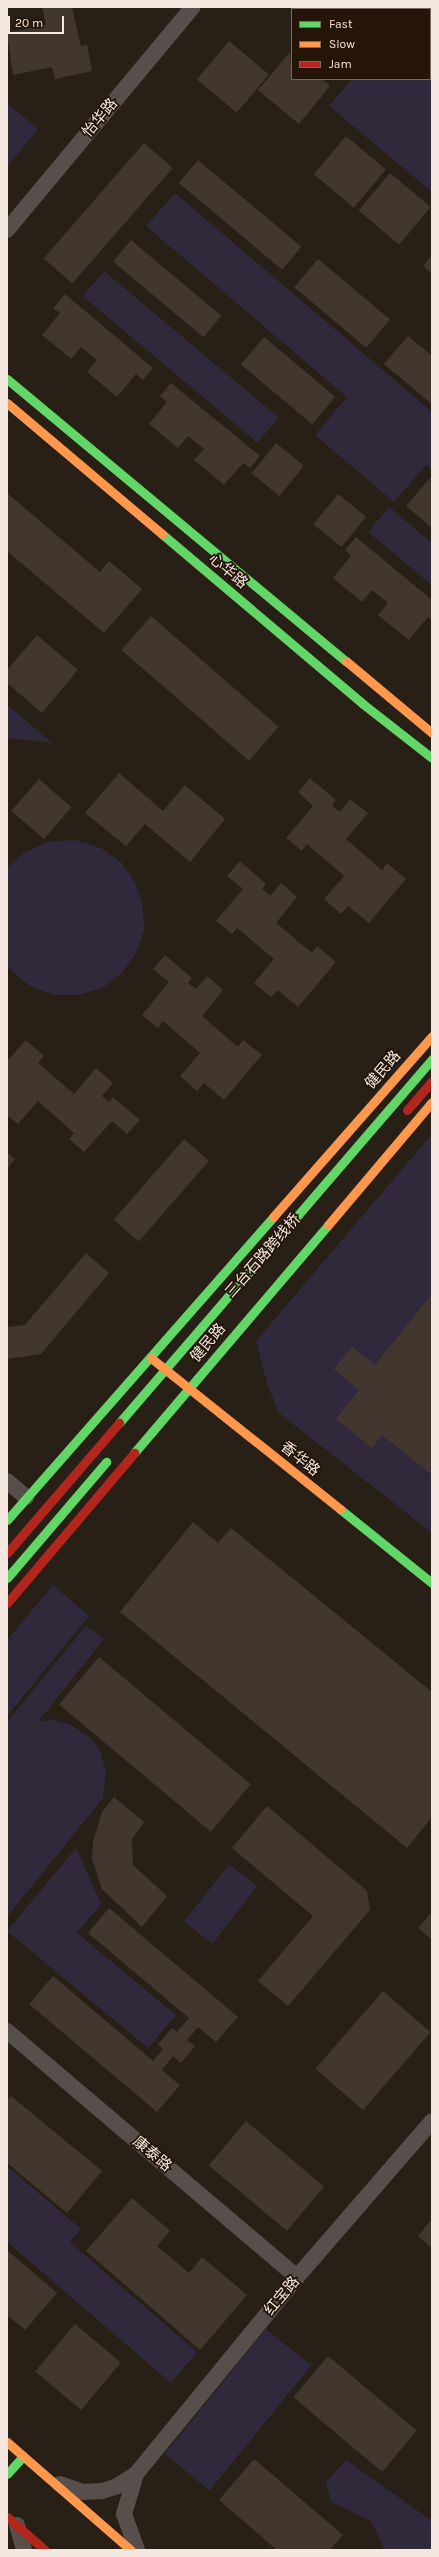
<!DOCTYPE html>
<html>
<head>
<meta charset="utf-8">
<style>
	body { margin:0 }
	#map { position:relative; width:439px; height:2557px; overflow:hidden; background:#281f17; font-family:Karla,"Noto Sans SC",sans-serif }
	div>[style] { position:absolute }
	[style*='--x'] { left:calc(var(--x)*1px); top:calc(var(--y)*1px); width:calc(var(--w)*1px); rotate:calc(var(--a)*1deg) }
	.green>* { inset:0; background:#30293c; transform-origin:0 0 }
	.building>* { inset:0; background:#42372e; transform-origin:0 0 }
	.street>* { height:16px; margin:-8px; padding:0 8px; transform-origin:8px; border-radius:8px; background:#564f4b }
	.fast>* { height:9px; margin:-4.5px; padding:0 4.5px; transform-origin:4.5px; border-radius:4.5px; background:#63d668 }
	.slow>* { height:9px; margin:-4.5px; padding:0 4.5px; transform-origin:4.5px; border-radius:4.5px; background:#ff974d }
	.jam>* { height:9px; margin:-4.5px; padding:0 4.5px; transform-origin:4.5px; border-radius:4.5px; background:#b3261e }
	span { translate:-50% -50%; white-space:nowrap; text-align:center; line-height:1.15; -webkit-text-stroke:3.5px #241508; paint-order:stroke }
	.street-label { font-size:15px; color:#f3e7df }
	.frame { position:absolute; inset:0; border:8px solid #f3e7df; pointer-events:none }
	.legend { position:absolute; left:291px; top:8px; width:140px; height:72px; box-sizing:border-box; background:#241508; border:1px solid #77695e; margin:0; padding:5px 7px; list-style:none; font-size:12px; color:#f3e7df }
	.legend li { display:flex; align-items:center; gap:8px; height:20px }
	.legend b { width:20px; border:1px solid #77695e }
	.scale { position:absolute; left:8px; top:16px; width:56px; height:18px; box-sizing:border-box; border:2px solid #f3e7df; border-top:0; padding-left:5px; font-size:12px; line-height:14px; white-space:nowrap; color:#f3e7df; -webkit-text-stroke:3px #241508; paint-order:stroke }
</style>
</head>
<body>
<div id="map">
	<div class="green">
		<div style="clip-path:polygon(412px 7px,432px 7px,432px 192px,329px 106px,352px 79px,430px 79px,430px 9px,410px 9px)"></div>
		<div style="clip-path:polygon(7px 103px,38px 129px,7px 167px)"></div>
		<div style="clip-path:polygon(175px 193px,432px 412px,432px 470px,426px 465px,394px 502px,315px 435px,347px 397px,146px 226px)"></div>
		<div style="left:104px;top:271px;width:228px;height:33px;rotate:40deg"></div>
		<div style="clip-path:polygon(389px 507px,432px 543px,432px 585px,368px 532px)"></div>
		<div style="clip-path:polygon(7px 705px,53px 743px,7px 738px)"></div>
		<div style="clip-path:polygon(75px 840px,101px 848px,121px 862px,135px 882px,143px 905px,144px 930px,136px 953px,122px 973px,102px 988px,79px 995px,54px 995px,31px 987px,7px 967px,7px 868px,23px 853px,48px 842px)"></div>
		<div style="clip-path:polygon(432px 1134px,432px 1533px,279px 1413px,267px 1384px,256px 1341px)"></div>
		<div style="clip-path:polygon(53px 1585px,89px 1616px,7px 1716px,7px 1640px)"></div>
		<div style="clip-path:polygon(86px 1626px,104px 1639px,38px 1722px,53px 1720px,71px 1725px,91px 1738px,101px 1753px,106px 1773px,103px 1798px,7px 1917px,7px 1722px)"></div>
		<div style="clip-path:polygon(76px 1848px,101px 1904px,77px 1933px,176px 2015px,148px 2048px,7px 1931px)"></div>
		<div style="left:229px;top:1864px;width:36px;height:73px;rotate:38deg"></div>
		<div style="clip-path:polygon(7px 2166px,81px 2229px,70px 2242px,197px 2352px,171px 2383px,7px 2242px)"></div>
		<div style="left:266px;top:2329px;width:58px;height:161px;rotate:39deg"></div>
		<div style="clip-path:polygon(346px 2460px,432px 2521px,432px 2550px,385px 2550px,371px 2521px,331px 2502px,326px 2482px)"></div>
	</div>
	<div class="building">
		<div style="clip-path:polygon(42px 7px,72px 7px,81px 46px,87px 44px,92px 71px,55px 79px,52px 67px,13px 75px,7px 33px,46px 25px)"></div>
		<div style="clip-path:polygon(294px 7px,325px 7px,323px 9px)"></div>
		<div style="clip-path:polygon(342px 7px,396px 7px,394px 9px)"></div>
		<div style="left:229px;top:41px;width:52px;height:50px;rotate:40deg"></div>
		<div style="clip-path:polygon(290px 52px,292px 79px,322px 79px,330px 86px,299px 124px,258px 90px)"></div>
		<div style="left:346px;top:136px;width:52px;height:50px;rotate:40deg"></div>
		<div style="left:144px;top:143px;width:38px;height:153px;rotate:41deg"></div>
		<div style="left:198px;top:160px;width:135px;height:30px;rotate:40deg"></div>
		<div style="left:390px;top:173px;width:53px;height:49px;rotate:40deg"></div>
		<div style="left:131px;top:240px;width:118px;height:28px;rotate:40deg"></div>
		<div style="clip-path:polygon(432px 255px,432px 274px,423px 266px)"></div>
		<div style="left:318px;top:259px;width:94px;height:37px;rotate:40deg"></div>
		<div style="clip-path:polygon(65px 294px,153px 368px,143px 380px,136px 374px,117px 397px,87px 372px,97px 360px,81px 347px,71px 359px,42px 335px,60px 313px,53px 308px)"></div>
		<div style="clip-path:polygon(408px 336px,432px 356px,432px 404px,384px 364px)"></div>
		<div style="left:264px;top:337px;width:93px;height:36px;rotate:40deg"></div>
		<div style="clip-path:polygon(171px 383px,260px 456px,250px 468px,243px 463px,224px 485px,194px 460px,204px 449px,188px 436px,178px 448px,149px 424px,167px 402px,160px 396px)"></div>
		<div style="left:276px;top:443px;width:36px;height:39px;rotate:39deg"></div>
		<div style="clip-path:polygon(430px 478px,432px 480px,432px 528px,406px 506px)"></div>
		<div style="clip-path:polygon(7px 493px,100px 572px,109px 561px,142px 589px,104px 633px,7px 551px)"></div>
		<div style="left:338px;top:494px;width:36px;height:39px;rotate:39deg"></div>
		<div style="clip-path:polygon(356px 537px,432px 600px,432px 621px,428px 617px,409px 640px,378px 615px,388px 603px,372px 590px,362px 602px,333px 578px,351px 556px,345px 550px)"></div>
		<div style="left:151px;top:616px;width:169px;height:45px;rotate:41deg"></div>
		<div style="clip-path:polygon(37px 635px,78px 670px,42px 713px,7px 683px,7px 670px)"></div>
		<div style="clip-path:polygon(119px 773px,163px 811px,185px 785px,225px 819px,190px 862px,145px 824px,126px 846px,85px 813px)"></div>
		<div style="clip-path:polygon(310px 778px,336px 800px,332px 806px,340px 812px,350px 799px,368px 813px,346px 839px,382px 870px,387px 863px,406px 879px,369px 923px,348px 906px,341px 914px,324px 899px,344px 876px,307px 844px,302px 851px,286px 838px,313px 806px,298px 792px)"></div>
		<div style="left:39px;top:779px;width:43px;height:42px;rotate:41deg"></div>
		<div style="clip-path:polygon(240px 861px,266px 884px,262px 889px,270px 896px,281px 883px,297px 897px,276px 923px,312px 953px,317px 946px,336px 962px,298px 1007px,278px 990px,271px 997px,254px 983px,274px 959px,237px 928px,232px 934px,216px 921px,243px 889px,227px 876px)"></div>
		<div style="clip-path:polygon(165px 955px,192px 978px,188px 983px,196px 989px,207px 976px,223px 990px,202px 1016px,238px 1047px,243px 1040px,262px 1055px,224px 1100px,204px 1083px,197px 1091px,180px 1076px,200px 1053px,163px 1021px,158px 1028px,142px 1015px,169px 982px,153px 969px)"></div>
		<div style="clip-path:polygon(26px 1040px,44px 1056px,38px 1063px,74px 1094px,96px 1068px,113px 1083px,102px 1096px,109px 1102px,113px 1097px,140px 1120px,127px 1134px,112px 1121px,84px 1152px,69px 1139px,74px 1133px,38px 1101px,18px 1124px,7px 1115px,7px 1061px)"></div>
		<div style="left:184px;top:1139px;width:33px;height:107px;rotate:41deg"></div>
		<div style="clip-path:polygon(7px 1152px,15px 1159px,7px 1169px)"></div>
		<div style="clip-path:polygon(86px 1253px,109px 1273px,41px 1354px,7px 1359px,7px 1327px,25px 1325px)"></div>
		<div style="clip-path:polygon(432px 1294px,432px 1475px,382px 1435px,372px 1448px,336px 1419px,359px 1390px,334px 1369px,352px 1347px,375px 1365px)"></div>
		<div style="clip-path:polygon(193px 1522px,218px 1543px,231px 1528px,432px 1692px,432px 1817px,407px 1848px,120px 1612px)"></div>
		<div style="left:99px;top:1657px;width:198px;height:62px;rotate:40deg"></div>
		<div style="clip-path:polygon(114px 1797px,144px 1822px,132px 1839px,133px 1865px,167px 1896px,142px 1927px,102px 1889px,92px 1859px,93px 1842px,102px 1812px)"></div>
		<div style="clip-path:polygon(267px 1806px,367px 1891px,370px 1910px,288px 2006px,258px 1981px,313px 1916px,232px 1848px)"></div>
		<div style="clip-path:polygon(109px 1908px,238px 2017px,216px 2042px,198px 2027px,187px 2040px,195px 2046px,181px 2063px,173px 2056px,162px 2070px,180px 2085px,157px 2112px,29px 2004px,53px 1976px,153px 2061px,163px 2049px,158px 2044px,172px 2028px,177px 2032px,189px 2018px,88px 1933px)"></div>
		<div style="clip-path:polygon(432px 1912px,432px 1940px,418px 1928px)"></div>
		<div style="left:383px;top:1991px;width:63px;height:103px;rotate:41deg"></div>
		<div style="clip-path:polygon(11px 2096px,102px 2171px,67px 2213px,7px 2163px,7px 2100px)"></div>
		<div style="left:246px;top:2121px;width:102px;height:58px;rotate:40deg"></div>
		<div style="clip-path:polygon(132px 2198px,170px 2231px,157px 2246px,189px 2273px,202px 2257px,247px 2295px,200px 2350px,86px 2251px)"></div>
		<div style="clip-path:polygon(432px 2219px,432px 2248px,418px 2236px)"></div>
		<div style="clip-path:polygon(7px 2250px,57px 2293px,25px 2330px,7px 2315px)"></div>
		<div style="left:75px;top:2324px;width:60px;height:62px;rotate:40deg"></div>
		<div style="left:328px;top:2356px;width:116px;height:54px;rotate:40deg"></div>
		<div style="clip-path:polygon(254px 2459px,343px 2535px,330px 2550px,277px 2550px,219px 2500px)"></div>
	</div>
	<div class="street">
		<div style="--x:7;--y:230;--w:290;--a:-50.2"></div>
		<div style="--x:7;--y:1481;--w:25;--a:40"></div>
		<div style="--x:7;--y:2031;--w:380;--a:40.3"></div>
		<div style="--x:136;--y:2474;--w:42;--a:106.7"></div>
		<div style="--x:124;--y:2514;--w:38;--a:70"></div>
		<div style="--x:60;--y:2484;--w:24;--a:19"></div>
		<div style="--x:83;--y:2492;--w:19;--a:-3"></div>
		<div style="--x:102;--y:2491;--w:16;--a:-18"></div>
		<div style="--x:117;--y:2486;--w:22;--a:-32"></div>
		<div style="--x:136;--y:2474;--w:254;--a:-50.7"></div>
		<div style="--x:297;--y:2277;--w:206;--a:-49.1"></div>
		<div style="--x:17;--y:2525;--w:26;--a:74"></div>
	</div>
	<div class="fast">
		<div style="--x:7;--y:379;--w:441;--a:39.8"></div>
		<div style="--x:162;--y:534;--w:263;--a:40.2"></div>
		<div style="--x:363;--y:704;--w:88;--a:38"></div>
		<div style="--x:119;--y:1423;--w:480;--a:-49.3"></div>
		<div style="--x:134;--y:1453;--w:299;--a:-49.6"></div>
		<div style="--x:340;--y:1509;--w:118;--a:38.8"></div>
		<div style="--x:7;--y:1520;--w:403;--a:-48.7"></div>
		<div style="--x:7;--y:1578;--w:153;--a:-49.5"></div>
		<div style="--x:7;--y:2474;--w:24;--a:-48"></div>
	</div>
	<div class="slow">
		<div style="--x:7;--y:403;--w:203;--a:40.2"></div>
		<div style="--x:346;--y:661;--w:112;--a:39.9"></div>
		<div style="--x:273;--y:1217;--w:241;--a:-48.7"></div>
		<div style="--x:328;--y:1225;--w:161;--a:-49.8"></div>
		<div style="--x:151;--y:1358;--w:242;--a:38.6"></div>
		<div style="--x:7;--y:2442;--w:164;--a:41.1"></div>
	</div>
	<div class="jam">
		<div style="--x:407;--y:1110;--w:38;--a:-49"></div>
		<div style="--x:7;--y:1553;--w:172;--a:-49.3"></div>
		<div style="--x:7;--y:1603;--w:197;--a:-49.7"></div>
		<div style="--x:7;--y:2517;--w:50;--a:41"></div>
	</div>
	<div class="street-label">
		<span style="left:100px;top:118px;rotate:-50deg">怡华路</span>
		<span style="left:228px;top:571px;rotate:40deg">心华路</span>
		<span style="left:383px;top:1070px;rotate:-49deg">健民路</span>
		<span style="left:263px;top:1256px;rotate:-49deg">三台石路跨线桥</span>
		<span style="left:208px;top:1343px;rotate:-50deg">健民路</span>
		<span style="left:300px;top:1459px;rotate:39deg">香华路</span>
		<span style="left:152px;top:2154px;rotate:40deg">康泰路</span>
		<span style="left:282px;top:2296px;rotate:-50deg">红宝路</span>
	</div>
	<div class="frame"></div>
	<ul class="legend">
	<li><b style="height:5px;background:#63d668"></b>Fast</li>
	<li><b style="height:5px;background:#ff974d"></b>Slow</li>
	<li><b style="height:5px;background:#b3261e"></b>Jam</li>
	</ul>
	<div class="scale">20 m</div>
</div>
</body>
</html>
